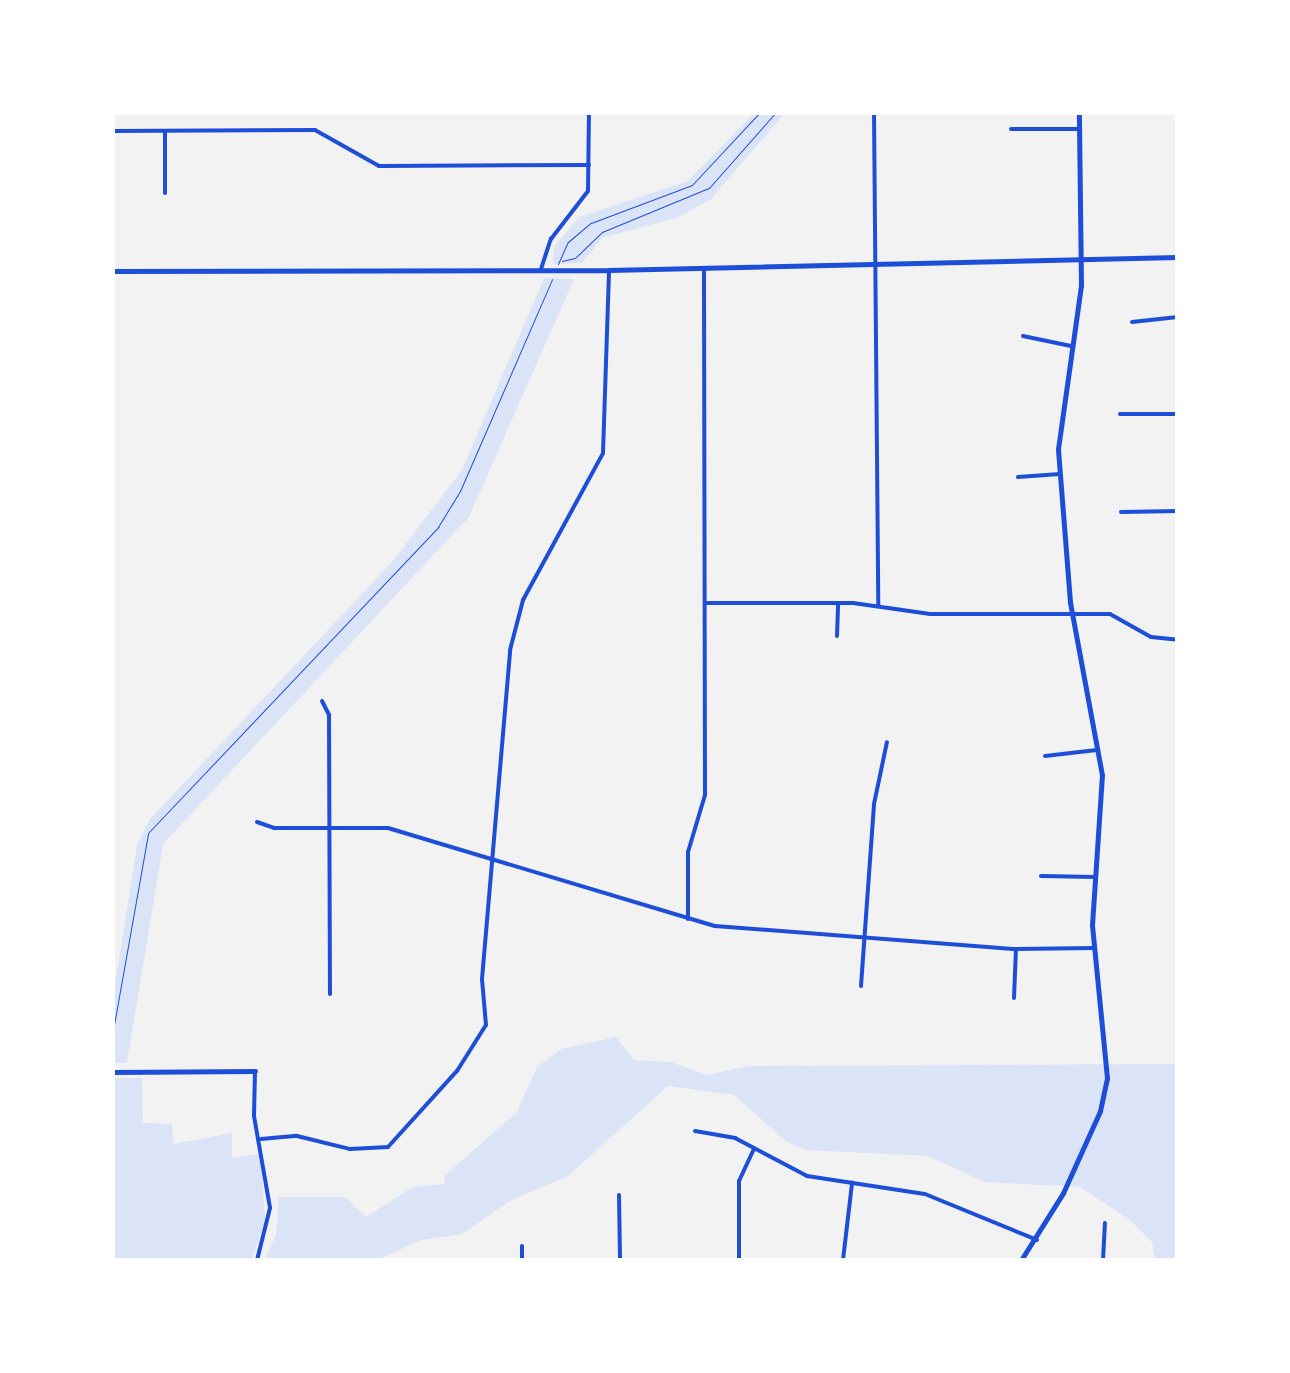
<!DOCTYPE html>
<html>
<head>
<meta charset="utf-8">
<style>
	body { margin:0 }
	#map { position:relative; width:1290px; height:1373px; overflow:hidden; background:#f2f2f2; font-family:"Sofia Sans Condensed",sans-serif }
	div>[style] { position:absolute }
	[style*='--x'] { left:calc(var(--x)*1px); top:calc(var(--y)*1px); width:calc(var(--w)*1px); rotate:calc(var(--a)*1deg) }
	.green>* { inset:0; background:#dbe4f7 }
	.path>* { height:1px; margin:-0.5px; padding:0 0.5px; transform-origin:0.5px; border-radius:0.5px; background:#1d4ed8 }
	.minor>* { height:4px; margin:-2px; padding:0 2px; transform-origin:2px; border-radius:2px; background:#1d4ed8 }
	.tertiary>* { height:5px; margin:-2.5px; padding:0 2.5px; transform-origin:2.5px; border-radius:2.5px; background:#1d4ed8 }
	span { translate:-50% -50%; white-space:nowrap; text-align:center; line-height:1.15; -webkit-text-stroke:9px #fff; paint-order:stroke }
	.frame { position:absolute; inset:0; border:115px solid #fff; pointer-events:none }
</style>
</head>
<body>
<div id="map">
	<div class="green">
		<div style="clip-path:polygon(754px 113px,785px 113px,710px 200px,676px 218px,602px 238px,582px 263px,553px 264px,554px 247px,579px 217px,688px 181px)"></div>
		<div style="clip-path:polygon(544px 278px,574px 279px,469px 517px,163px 844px,127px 1063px,113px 1063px,113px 998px,137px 845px,150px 819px,392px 562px,462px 470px)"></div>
		<div style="clip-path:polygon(616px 1037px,634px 1060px,671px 1062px,707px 1075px,748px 1066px,1177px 1064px,1177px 1260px,1155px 1260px,1152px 1242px,1130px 1220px,1080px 1187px,984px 1182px,928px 1156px,806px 1150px,788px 1143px,734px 1095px,668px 1086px,568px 1176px,510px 1201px,462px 1234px,421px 1240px,377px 1260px,264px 1260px,276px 1235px,279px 1197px,345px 1197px,366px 1217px,413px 1187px,445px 1184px,444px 1176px,517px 1112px,537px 1067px,561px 1049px)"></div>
		<div style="clip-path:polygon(113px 1078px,142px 1078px,143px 1123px,172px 1124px,173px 1144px,232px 1133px,232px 1158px,260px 1154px,265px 1219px,252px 1260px,113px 1260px)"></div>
	</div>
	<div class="path">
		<div style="--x:562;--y:261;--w:13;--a:-13"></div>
		<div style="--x:575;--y:258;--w:37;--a:-44"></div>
		<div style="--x:602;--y:232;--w:116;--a:-22.4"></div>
		<div style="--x:709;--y:188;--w:101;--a:-48.6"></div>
		<div style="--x:558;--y:264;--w:24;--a:-66"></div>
		<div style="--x:568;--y:242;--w:30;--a:-40"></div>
		<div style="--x:591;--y:223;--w:108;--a:-20.6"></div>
		<div style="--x:692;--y:185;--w:100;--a:-47"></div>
		<div style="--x:112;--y:1036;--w:206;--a:-79.9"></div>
		<div style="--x:148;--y:833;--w:422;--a:-46.5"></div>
		<div style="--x:438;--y:527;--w:42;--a:-58.6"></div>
		<div style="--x:460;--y:491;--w:231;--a:-66.5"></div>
	</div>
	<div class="minor">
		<div style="--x:874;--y:112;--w:494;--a:89.5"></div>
		<div style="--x:1011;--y:129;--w:68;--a:0"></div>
		<div style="--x:112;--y:131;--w:203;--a:-0.3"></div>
		<div style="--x:315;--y:130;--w:73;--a:29.4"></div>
		<div style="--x:379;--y:166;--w:210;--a:-0.3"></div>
		<div style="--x:165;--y:132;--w:61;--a:90"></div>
		<div style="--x:541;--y:269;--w:32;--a:-72"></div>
		<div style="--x:551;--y:239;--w:61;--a:-52.4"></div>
		<div style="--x:588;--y:191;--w:79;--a:-89.3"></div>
		<div style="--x:1132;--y:322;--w:46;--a:-6.2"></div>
		<div style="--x:1023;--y:336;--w:49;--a:11.8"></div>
		<div style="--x:1120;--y:414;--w:58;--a:0"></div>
		<div style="--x:1018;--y:477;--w:42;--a:-4.1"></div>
		<div style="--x:1121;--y:512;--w:57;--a:-1"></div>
		<div style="--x:705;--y:603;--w:148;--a:0"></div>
		<div style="--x:853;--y:603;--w:78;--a:8.1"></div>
		<div style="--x:930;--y:614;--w:180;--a:0"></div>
		<div style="--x:1110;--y:614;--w:47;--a:29.3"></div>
		<div style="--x:1151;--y:637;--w:27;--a:6"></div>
		<div style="--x:837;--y:636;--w:33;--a:-88"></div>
		<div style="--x:322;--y:701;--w:16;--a:63"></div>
		<div style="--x:329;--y:715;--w:279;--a:89.8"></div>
		<div style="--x:1045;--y:756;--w:52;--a:-6.6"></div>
		<div style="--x:257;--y:822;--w:18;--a:19"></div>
		<div style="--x:274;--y:828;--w:114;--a:0"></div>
		<div style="--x:388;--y:828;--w:341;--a:16.7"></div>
		<div style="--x:715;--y:926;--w:302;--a:4.4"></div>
		<div style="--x:1016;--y:949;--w:78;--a:-0.7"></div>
		<div style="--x:1041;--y:876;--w:54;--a:1.1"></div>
		<div style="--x:688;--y:919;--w:67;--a:-90"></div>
		<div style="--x:688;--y:852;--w:59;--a:-73.4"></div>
		<div style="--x:705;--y:795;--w:527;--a:-90.11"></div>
		<div style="--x:861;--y:986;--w:182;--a:-85.9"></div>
		<div style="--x:874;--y:804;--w:63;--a:-78.2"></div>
		<div style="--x:1014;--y:998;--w:49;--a:-87.7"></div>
		<div style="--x:255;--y:1071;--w:45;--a:91.3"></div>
		<div style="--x:254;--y:1116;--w:93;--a:80.1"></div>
		<div style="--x:270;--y:1208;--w:54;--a:104"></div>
		<div style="--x:695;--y:1131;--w:41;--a:9.9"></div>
		<div style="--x:735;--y:1138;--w:81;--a:27.8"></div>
		<div style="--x:807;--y:1176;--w:119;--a:8.7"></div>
		<div style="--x:925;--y:1194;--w:121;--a:22.3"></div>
		<div style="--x:261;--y:1139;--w:36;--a:-5"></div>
		<div style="--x:297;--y:1136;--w:55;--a:13.8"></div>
		<div style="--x:350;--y:1149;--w:38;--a:-3"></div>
		<div style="--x:388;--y:1147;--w:103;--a:-47.8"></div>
		<div style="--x:457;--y:1071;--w:54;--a:-57.8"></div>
		<div style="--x:486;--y:1025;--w:46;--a:-95"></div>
		<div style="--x:482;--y:979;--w:330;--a:-85.1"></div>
		<div style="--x:510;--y:650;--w:52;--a:-75.4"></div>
		<div style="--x:523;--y:600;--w:167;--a:-61.4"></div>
		<div style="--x:603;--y:453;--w:183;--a:-88.1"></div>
		<div style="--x:619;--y:1195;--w:65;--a:89.1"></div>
		<div style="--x:522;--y:1246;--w:14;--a:90"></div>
		<div style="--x:739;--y:1260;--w:79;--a:-90"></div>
		<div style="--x:739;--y:1181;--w:35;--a:-65"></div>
		<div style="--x:843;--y:1260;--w:78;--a:-83.3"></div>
		<div style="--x:1103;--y:1260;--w:37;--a:-87"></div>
	</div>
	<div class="tertiary">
		<div style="--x:112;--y:271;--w:497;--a:-0.1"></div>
		<div style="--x:609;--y:270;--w:569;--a:-1.31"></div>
		<div style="--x:112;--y:1072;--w:143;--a:-0.4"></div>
		<div style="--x:1021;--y:1260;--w:79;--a:-57.9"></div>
		<div style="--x:1063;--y:1193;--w:90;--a:-65.7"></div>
		<div style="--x:1100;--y:1111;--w:34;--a:-78"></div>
		<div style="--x:1107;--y:1078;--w:154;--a:-95.6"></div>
		<div style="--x:1092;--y:925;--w:150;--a:-86.2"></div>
		<div style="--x:1102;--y:775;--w:176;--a:-100.5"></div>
		<div style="--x:1070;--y:602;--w:153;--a:-94.5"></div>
		<div style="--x:1058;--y:449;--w:165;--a:-82"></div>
		<div style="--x:1081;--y:286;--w:174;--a:-90.7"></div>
	</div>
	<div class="frame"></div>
</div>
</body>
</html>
